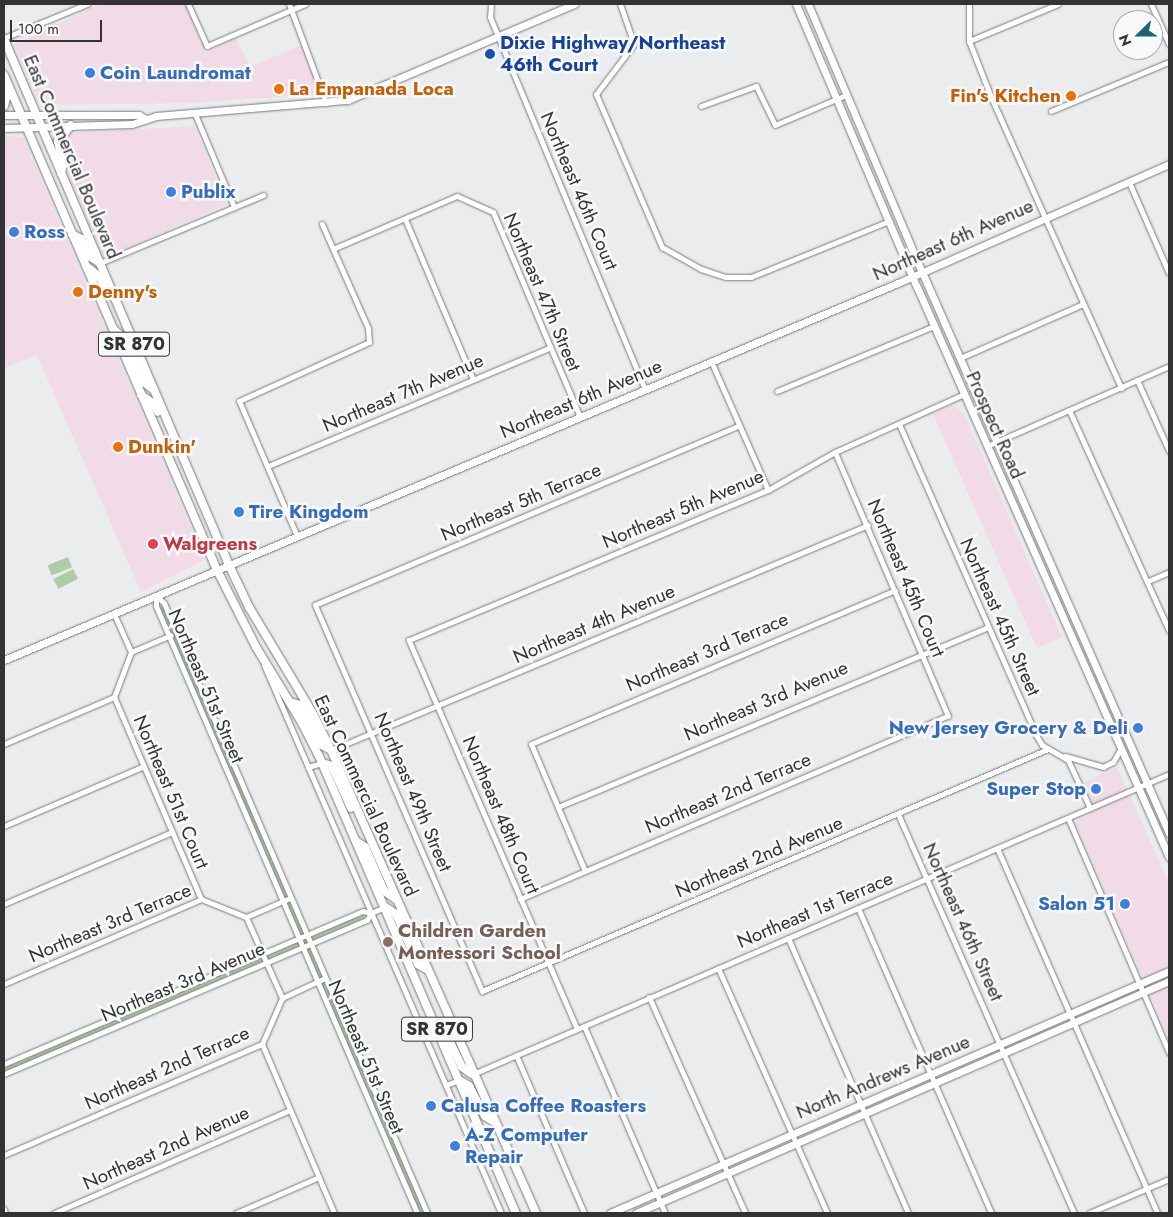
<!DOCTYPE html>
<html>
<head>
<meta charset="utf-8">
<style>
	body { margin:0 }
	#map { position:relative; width:1173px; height:1217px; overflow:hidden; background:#ebeced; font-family:Jost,sans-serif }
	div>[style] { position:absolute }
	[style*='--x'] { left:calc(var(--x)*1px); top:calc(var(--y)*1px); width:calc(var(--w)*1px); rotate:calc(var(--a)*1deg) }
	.commercial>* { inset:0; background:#f1dbe7 }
	.green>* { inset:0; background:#aecda6; transform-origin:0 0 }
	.roads { filter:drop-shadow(0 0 1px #78797a) drop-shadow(0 0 1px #78797a) }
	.street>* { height:5px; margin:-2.5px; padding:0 2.5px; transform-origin:2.5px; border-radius:2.5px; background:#fff }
	.secondary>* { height:7px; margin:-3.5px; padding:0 3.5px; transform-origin:3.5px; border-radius:3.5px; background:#fff }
	.primary>* { height:8px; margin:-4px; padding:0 4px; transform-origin:4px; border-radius:4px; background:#fff }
	.dots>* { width:14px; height:14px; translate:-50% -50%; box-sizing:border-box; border:2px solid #f8f9fa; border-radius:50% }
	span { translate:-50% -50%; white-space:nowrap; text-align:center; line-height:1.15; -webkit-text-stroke:5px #f8f9fa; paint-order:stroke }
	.shield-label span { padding:1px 4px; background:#f8f9fa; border:1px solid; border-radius:4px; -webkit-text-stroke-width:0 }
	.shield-label { font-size:18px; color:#333334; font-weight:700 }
	.transit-label { font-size:19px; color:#164399; font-weight:700 }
	.left { translate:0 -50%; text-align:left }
	.shop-label { font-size:19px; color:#366cbe; font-weight:700 }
	.right { translate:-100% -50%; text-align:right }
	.food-label { font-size:19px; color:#c56008; font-weight:700 }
	.street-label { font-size:19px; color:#333334 }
	.health-label { font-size:19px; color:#be3a42; font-weight:700 }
	.education-label { font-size:19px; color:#785e54; font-weight:700 }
	.frame { position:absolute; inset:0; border:5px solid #333334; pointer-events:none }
	.north { position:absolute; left:1113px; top:10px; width:50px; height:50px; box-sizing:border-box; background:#f8f9fa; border:1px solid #a9aaab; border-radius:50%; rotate:248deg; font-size:14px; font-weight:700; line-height:20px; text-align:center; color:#333334 }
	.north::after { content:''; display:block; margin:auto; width:18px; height:22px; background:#1b6472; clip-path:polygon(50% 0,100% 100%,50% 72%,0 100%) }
	.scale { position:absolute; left:10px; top:20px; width:92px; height:22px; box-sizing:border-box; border:2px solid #333334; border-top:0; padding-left:6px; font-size:15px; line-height:18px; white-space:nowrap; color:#333334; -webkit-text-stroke:4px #f8f9fa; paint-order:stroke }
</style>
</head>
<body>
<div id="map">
	<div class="commercial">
		<div style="clip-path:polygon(100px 4px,185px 4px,206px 52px,236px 38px,250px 67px,302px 45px,322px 94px,191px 103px,40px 105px,14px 45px)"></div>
		<div style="clip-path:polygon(194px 126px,227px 204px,103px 258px,52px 134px)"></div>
		<div style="clip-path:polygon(4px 135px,23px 138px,205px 560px,141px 592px,37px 355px,4px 368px)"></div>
		<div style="clip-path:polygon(952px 405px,963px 412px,1062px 637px,1037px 648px,933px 414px)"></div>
		<div style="clip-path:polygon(1117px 767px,1169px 883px,1169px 1038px,1075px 822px,1096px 811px,1084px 782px)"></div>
	</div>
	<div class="green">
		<div style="left:68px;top:557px;width:11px;height:22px;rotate:68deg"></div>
		<div style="left:73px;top:569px;width:11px;height:22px;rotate:63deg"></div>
		<div style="clip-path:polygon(163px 606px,306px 937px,362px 913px,365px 918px,309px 942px,425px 1213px,420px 1213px,303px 945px,4px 1072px,4px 1066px,300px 939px,159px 608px)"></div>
	</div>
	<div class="roads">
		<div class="street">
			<div style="--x:188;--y:4;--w:46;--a:65.7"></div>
			<div style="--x:207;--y:46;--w:107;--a:-23.2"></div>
			<div style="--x:289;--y:4;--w:106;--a:69.5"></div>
			<div style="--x:491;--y:4;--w:13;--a:94"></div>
			<div style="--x:490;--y:17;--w:403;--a:67.4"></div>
			<div style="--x:620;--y:4;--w:42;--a:70.7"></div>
			<div style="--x:634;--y:44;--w:63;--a:127.2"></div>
			<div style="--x:596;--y:94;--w:167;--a:66.7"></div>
			<div style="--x:662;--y:247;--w:45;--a:29.4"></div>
			<div style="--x:701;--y:269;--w:26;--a:18"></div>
			<div style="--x:726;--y:277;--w:25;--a:0"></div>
			<div style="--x:751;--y:277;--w:149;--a:-22.1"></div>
			<div style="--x:969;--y:4;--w:37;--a:90"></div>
			<div style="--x:969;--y:41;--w:60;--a:68.6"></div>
			<div style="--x:991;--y:97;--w:319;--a:65.9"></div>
			<div style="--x:1151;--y:4;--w:44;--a:65.8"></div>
			<div style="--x:4;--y:38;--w:90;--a:-22.3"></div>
			<div style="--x:969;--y:41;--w:96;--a:-22.6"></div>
			<div style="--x:701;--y:106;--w:59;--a:-20"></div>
			<div style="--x:756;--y:86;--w:43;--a:64"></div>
			<div style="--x:775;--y:125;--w:77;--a:-22.9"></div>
			<div style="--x:1051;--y:111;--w:128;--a:-22.6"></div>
			<div style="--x:195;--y:114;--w:101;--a:67.2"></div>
			<div style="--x:1129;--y:182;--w:99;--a:66.3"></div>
			<div style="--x:405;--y:219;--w:174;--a:67"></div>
			<div style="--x:335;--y:248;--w:133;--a:-23.1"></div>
			<div style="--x:457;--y:196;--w:39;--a:24"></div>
			<div style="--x:493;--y:212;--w:223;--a:67"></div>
			<div style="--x:100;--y:263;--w:177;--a:-22.6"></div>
			<div style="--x:960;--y:358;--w:134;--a:-23.7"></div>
			<div style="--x:711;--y:361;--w:141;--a:66.2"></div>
			<div style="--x:1137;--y:380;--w:78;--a:65.7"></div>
			<div style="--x:777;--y:391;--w:170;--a:-22.5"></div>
			<div style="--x:1069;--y:410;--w:242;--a:65.6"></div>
			<div style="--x:899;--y:424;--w:340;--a:66.2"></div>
			<div style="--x:1036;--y:735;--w:12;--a:59"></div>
			<div style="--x:1042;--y:745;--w:30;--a:30"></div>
			<div style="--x:1068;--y:760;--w:53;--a:65.4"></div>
			<div style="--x:738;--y:426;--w:459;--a:157.1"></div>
			<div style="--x:315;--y:605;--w:421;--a:66.6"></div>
			<div style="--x:482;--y:991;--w:616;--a:-23.15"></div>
			<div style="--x:987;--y:446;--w:199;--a:-23.7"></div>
			<div style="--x:268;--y:466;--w:305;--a:-22.8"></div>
			<div style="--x:297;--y:536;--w:147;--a:-113.2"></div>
			<div style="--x:239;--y:401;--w:143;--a:-24.4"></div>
			<div style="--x:369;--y:342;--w:14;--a:-94"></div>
			<div style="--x:368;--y:328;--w:114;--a:-113.9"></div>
			<div style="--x:1148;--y:581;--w:23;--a:-23"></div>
			<div style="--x:156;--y:596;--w:11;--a:41"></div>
			<div style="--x:164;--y:603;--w:664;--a:66.68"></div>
			<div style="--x:156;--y:596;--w:10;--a:90"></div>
			<div style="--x:156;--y:606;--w:661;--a:66.73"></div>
			<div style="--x:114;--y:614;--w:42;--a:65.9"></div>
			<div style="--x:264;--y:665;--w:597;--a:66.61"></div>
			<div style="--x:114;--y:697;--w:220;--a:66.7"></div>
			<div style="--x:4;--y:744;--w:120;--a:-23.1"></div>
			<div style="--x:114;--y:697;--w:48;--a:-69.3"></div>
			<div style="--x:131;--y:652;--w:43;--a:-23"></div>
			<div style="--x:331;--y:750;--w:582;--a:-22.73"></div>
			<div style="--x:1065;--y:756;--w:40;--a:16"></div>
			<div style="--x:1103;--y:767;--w:11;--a:-27"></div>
			<div style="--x:1113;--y:762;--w:16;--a:-60"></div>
			<div style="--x:308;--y:767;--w:15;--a:-16"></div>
			<div style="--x:558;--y:807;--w:466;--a:-22.7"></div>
			<div style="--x:898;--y:814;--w:436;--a:66.2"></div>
			<div style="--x:1068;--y:818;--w:256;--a:66.7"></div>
			<div style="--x:4;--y:826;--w:152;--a:-23.2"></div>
			<div style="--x:997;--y:848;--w:399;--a:66.3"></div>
			<div style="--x:585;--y:871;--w:138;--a:-113"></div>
			<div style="--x:531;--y:744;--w:395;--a:-22.9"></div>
			<div style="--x:520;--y:899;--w:465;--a:-23.2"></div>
			<div style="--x:948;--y:716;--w:287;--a:-113.2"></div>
			<div style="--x:4;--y:904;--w:183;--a:-23.2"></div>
			<div style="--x:858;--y:908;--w:333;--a:66.4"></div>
			<div style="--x:246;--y:917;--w:89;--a:66"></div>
			<div style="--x:788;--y:938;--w:300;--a:66.4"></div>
			<div style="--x:718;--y:968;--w:268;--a:66"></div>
			<div style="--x:4;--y:984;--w:215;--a:-23.3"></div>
			<div style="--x:201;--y:899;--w:48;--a:21.8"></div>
			<div style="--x:246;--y:917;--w:48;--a:-23.4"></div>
			<div style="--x:649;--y:997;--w:236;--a:66"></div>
			<div style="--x:584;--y:1026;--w:204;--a:66.6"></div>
			<div style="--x:577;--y:1029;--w:424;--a:-113.4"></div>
			<div style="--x:409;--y:640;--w:389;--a:-22.7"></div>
			<div style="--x:768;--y:490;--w:77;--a:-29.6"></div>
			<div style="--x:835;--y:452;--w:141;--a:-24.2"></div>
			<div style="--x:262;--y:1044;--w:184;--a:66.9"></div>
			<div style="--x:516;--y:1055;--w:172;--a:66.7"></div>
			<div style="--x:4;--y:1064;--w:390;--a:-23.1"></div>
			<div style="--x:363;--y:911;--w:8;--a:14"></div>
			<div style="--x:371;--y:913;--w:15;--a:-23"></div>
			<div style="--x:4;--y:1074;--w:394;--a:-23"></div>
			<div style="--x:367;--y:920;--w:8;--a:-60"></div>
			<div style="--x:473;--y:1074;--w:758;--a:-23.32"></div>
			<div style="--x:446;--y:1085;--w:14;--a:-21"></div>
			<div style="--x:4;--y:1155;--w:281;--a:-23.3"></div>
			<div style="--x:262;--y:1044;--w:50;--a:-66.5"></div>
			<div style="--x:282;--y:998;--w:47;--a:-24.9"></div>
			<div style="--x:4;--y:1209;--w:4;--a:76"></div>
			<div style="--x:54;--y:1213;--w:257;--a:-23.6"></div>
			<div style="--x:236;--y:1213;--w:90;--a:-23.4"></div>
			<div style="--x:1089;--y:1213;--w:87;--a:-23"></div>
		</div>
		<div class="secondary">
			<div style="--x:796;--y:4;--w:308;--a:66.9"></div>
			<div style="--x:917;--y:287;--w:623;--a:66.15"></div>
			<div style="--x:808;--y:4;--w:291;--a:67"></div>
			<div style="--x:922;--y:272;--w:613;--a:66.24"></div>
			<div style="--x:4;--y:115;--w:135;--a:0"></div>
			<div style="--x:139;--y:115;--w:6;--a:31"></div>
			<div style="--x:4;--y:128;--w:128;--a:-1.8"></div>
			<div style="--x:132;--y:124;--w:25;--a:-18"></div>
			<div style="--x:156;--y:116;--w:193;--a:-4.8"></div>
			<div style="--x:348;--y:100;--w:246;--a:-23"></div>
			<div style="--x:4;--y:660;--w:970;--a:-22.87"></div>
			<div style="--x:898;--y:283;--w:296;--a:-23.7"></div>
			<div style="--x:610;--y:1213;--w:609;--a:-23.41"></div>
			<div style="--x:636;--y:1213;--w:581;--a:-23.52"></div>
		</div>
		<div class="primary">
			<div style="--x:4;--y:39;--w:572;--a:66.84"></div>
			<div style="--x:229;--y:565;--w:47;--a:64.5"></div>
			<div style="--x:249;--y:607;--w:125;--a:59.1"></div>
			<div style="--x:313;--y:714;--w:40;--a:63.4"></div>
			<div style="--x:331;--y:750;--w:506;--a:66.12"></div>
			<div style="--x:4;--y:75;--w:539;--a:66.72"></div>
			<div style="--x:217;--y:570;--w:86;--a:63.1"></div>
			<div style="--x:256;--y:647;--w:87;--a:58.7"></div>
			<div style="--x:301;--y:721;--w:39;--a:63"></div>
			<div style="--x:319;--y:756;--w:498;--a:66.7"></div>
			<div style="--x:4;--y:106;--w:16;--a:-76"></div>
			<div style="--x:61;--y:173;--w:8;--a:-76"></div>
			<div style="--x:63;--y:165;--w:24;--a:-102"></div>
			<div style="--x:58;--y:142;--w:21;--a:-53"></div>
			<div style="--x:72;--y:234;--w:10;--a:29"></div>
			<div style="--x:81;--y:239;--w:19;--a:65"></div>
			<div style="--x:89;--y:256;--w:13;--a:32"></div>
			<div style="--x:86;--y:266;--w:16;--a:38"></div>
			<div style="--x:99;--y:276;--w:13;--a:61"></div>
			<div style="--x:113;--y:329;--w:14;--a:39"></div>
			<div style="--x:124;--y:338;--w:47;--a:67.3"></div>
			<div style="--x:142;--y:381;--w:14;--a:36"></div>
			<div style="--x:141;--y:395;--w:14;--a:34"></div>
			<div style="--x:153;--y:403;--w:10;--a:61"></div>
			<div style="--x:290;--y:702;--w:10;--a:17"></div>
			<div style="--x:300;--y:705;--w:44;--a:62.9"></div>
			<div style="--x:320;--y:744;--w:13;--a:29"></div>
			<div style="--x:322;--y:763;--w:10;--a:17"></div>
			<div style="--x:332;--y:766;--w:46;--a:65.7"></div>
			<div style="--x:356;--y:841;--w:11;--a:34"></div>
			<div style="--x:365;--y:847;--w:48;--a:66.6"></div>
			<div style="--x:384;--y:891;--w:14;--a:34"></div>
			<div style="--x:385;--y:907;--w:13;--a:32"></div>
			<div style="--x:396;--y:914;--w:55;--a:66.3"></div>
			<div style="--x:418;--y:964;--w:9;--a:32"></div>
			<div style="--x:434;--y:1023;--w:10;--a:24"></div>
			<div style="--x:443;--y:1027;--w:44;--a:64.6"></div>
			<div style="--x:462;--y:1067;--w:12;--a:35"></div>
			<div style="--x:459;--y:1080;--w:12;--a:31"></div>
			<div style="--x:469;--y:1086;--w:34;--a:62"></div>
			<div style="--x:485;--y:1116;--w:9;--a:32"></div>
		</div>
	</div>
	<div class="dots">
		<div style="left:490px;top:54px;background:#1a4fb4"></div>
		<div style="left:90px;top:73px;background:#3f7fe0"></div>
		<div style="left:279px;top:89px;background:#e8710a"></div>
		<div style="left:1071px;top:96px;background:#e8710a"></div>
		<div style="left:171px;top:192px;background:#3f7fe0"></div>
		<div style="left:14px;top:232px;background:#3f7fe0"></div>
		<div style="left:78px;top:292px;background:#e8710a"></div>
		<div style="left:118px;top:447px;background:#e8710a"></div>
		<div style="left:239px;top:512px;background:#3f7fe0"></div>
		<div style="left:153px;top:544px;background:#e0444e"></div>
		<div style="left:1138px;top:728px;background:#3f7fe0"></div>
		<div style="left:1096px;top:789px;background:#3f7fe0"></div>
		<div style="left:1125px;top:904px;background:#3f7fe0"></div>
		<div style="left:388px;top:942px;background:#8d6e63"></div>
		<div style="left:431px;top:1106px;background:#3f7fe0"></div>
		<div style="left:455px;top:1146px;background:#3f7fe0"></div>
	</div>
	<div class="shield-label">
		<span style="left:134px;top:344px">SR 870</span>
		<span style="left:437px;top:1029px">SR 870</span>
	</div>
	<div class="transit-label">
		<span class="left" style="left:500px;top:54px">Dixie Highway/Northeast<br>46th Court</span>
	</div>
	<div class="shop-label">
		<span class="left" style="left:100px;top:73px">Coin Laundromat</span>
		<span class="left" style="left:181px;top:192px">Publix</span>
		<span class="left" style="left:24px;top:232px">Ross</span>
		<span class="left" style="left:249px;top:512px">Tire Kingdom</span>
		<span class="right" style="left:1128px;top:728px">New Jersey Grocery &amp; Deli</span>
		<span class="right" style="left:1086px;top:789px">Super Stop</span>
		<span class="right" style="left:1115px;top:904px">Salon 51</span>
		<span class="left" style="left:441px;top:1106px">Calusa Coffee Roasters</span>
		<span class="left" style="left:465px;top:1146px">A-Z Computer<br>Repair</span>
	</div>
	<div class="food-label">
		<span class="left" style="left:289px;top:89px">La Empanada Loca</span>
		<span class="right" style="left:1061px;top:96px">Fin's Kitchen</span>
		<span class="left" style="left:88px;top:292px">Denny's</span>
		<span class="left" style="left:128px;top:447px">Dunkin'</span>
	</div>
	<div class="street-label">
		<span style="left:72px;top:157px;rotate:67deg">East Commercial Boulevard</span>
		<span style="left:579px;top:191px;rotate:67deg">Northeast 46th Court</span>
		<span style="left:953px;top:240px;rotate:-24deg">Northeast 6th Avenue</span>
		<span style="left:542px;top:292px;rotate:67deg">Northeast 47th Street</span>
		<span style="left:403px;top:393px;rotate:-23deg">Northeast 7th Avenue</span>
		<span style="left:581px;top:399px;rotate:-23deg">Northeast 6th Avenue</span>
		<span style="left:995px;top:425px;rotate:66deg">Prospect Road</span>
		<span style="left:521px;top:502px;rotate:-23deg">Northeast 5th Terrace</span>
		<span style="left:683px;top:509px;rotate:-23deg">Northeast 5th Avenue</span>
		<span style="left:906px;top:578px;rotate:67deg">Northeast 45th Court</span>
		<span style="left:1000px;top:617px;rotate:66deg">Northeast 45th Street</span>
		<span style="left:594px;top:624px;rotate:-23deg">Northeast 4th Avenue</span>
		<span style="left:707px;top:652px;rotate:-23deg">Northeast 3rd Terrace</span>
		<span style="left:206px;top:686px;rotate:67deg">Northeast 51st Street</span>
		<span style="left:766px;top:701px;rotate:-23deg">Northeast 3rd Avenue</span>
		<span style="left:171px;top:792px;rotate:67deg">Northeast 51st Court</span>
		<span style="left:413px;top:792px;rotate:67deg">Northeast 49th Street</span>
		<span style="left:728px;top:793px;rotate:-23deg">Northeast 2nd Terrace</span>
		<span style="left:366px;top:796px;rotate:65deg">East Commercial Boulevard</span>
		<span style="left:501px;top:815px;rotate:67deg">Northeast 48th Court</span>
		<span style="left:759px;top:857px;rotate:-23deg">Northeast 2nd Avenue</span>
		<span style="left:815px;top:910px;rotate:-23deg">Northeast 1st Terrace</span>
		<span style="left:963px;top:922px;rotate:66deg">Northeast 46th Street</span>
		<span style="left:110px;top:923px;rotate:-23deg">Northeast 3rd Terrace</span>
		<span style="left:183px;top:982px;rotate:-23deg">Northeast 3rd Avenue</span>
		<span style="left:366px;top:1057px;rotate:67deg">Northeast 51st Street</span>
		<span style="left:167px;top:1068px;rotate:-24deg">Northeast 2nd Terrace</span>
		<span style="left:883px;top:1077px;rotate:-23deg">North Andrews Avenue</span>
		<span style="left:166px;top:1148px;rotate:-24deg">Northeast 2nd Avenue</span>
	</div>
	<div class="health-label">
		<span class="left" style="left:163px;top:544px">Walgreens</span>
	</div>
	<div class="education-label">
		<span class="left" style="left:398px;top:942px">Children Garden<br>Montessori School</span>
	</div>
	<div class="frame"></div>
	<div class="north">N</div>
	<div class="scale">100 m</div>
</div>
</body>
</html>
